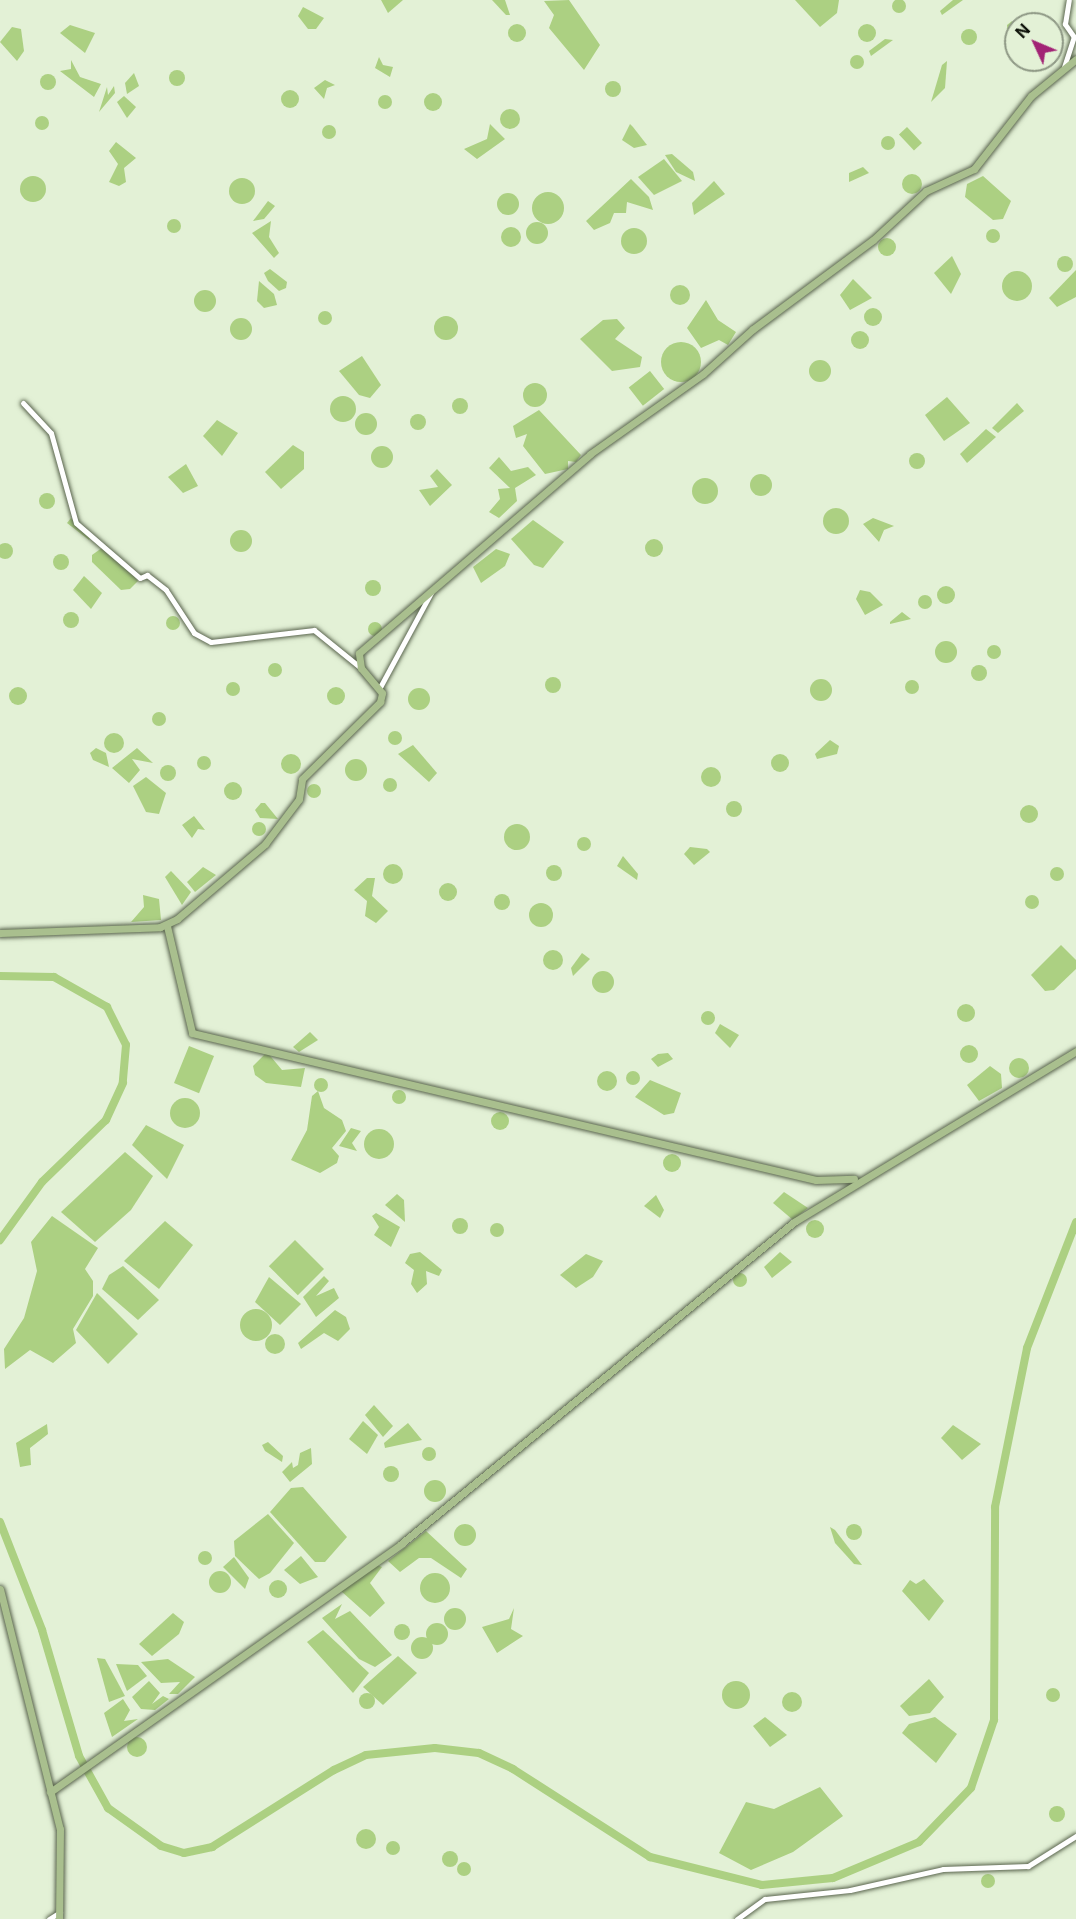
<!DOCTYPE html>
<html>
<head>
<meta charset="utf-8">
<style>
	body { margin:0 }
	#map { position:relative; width:1076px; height:1919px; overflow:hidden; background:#e3f1d6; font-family:Inter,sans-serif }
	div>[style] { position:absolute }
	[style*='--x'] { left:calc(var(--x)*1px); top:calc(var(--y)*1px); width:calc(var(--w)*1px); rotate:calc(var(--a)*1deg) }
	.water>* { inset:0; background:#acd082; transform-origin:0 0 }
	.round { border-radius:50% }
	.river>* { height:8px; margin:-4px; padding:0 4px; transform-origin:4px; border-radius:4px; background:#acd082 }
	.roads { filter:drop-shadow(0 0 2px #5a654e) drop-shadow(0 0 2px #5a654e) }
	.minor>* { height:5px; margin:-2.5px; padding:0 2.5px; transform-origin:2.5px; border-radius:2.5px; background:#fff }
	.major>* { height:7px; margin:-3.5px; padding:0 3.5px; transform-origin:3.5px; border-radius:3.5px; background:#a9bf8e }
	span { translate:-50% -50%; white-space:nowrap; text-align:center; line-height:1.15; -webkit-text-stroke:4.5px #e3f1d6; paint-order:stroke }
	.north { position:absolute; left:1004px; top:12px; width:60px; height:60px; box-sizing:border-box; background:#e3f1d6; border:2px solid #8d9784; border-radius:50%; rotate:314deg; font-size:16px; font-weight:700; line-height:24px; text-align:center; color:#0d1108 }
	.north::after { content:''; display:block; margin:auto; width:21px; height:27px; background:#a22375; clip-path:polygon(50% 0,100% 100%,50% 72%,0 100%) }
</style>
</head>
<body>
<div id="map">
	<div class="water">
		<div class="round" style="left:892px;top:-1px;width:14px;height:14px"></div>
		<div style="clip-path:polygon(381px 0,403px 0,388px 13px)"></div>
		<div style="clip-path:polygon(492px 0,505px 0,510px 15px,506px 15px)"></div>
		<div style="clip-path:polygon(569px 0,600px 45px,584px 70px,549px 28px,554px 15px,544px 1px)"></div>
		<div style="clip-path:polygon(795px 0,839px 0,837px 13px,820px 27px)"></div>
		<div style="clip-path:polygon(953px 0,963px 0,942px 15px,940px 11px)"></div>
		<div style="clip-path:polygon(303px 7px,324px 18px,316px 29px,308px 29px,298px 16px)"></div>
		<div style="clip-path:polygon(1012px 21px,1015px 37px,1008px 43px,1007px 25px)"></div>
		<div class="round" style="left:858px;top:24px;width:18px;height:18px"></div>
		<div class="round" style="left:508px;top:24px;width:18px;height:18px"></div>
		<div style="clip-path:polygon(70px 25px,95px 33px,85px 53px,60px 33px)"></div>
		<div style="clip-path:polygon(12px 27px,21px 29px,24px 51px,17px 61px,0 42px)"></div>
		<div class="round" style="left:961px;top:29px;width:16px;height:16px"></div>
		<div style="clip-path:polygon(885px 39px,893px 40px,871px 56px,869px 51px)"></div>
		<div class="round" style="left:850px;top:55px;width:14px;height:14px"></div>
		<div style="clip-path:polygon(379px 57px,383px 65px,393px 67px,390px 77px,375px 68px)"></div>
		<div style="clip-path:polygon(71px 60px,80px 77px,101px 84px,94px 97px,60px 71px,71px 69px)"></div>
		<div style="clip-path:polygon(947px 61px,945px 88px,931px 102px,942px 65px)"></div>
		<div class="round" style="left:169px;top:70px;width:16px;height:16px"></div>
		<div style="clip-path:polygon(134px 73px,139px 86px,127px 94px,125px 83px)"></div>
		<div class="round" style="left:40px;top:74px;width:16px;height:16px"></div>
		<div style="clip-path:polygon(325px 80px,335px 85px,327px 88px,324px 99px,314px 88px)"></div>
		<div class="round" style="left:605px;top:81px;width:16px;height:16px"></div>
		<div style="clip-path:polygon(114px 86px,115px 93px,99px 112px,107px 87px,108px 95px)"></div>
		<div class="round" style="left:281px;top:90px;width:18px;height:18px"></div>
		<div class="round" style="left:424px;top:93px;width:18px;height:18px"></div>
		<div class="round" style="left:378px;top:95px;width:14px;height:14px"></div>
		<div style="clip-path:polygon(124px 96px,136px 107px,127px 118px,117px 102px)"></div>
		<div class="round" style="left:500px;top:109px;width:20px;height:20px"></div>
		<div class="round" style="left:35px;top:116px;width:14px;height:14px"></div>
		<div style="clip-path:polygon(490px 124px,505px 139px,477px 159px,464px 149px,487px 139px)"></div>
		<div style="clip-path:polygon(630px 124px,633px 127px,647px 145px,634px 148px,622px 140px)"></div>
		<div class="round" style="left:322px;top:125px;width:14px;height:14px"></div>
		<div style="left:907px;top:127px;width:22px;height:11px;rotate:47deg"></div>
		<div class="round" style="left:881px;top:136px;width:14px;height:14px"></div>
		<div style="clip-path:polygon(116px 142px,136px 158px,124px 168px,126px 182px,119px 186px,109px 182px,118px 164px,109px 151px)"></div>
		<div style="clip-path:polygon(672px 154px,693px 172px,695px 181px,676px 172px,665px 155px)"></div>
		<div style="clip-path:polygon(664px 159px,682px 181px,654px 195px,638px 177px)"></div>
		<div style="clip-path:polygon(863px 167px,869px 173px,849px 182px,849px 173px)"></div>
		<div class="round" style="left:902px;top:174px;width:20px;height:20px"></div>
		<div style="clip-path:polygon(983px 176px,1011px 201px,1003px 219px,993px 220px,965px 197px,967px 184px)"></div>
		<div class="round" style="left:20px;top:176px;width:26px;height:26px"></div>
		<div class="round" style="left:229px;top:178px;width:26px;height:26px"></div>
		<div style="clip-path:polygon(631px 179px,649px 197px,653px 210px,627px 202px,626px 213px,614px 213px,610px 223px,594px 230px,586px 221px)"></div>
		<div style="clip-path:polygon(714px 181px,725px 194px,694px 215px,692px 203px)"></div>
		<div class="round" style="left:532px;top:192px;width:32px;height:32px"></div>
		<div class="round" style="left:497px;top:193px;width:22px;height:22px"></div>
		<div style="clip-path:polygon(268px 201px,275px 206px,264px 219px,253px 221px)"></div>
		<div class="round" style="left:167px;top:219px;width:14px;height:14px"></div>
		<div style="clip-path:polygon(271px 221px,269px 237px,279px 253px,274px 258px,252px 233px)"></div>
		<div class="round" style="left:526px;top:222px;width:22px;height:22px"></div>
		<div class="round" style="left:501px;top:227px;width:20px;height:20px"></div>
		<div class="round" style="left:621px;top:228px;width:26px;height:26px"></div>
		<div class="round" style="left:986px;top:229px;width:14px;height:14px"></div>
		<div class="round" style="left:878px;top:238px;width:18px;height:18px"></div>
		<div style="clip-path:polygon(952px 256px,961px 274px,951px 294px,934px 273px)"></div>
		<div class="round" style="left:1057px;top:256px;width:16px;height:16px"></div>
		<div style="clip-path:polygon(270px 269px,287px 282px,286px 288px,279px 291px,268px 281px,264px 273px)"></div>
		<div style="clip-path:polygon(1076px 270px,1076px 297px,1057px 307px,1049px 298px)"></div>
		<div class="round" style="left:1002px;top:271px;width:30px;height:30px"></div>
		<div style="clip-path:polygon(853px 279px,872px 298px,850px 310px,840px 295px)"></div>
		<div style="clip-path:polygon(259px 281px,274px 294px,277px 305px,264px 308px,257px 301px)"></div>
		<div class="round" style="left:670px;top:285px;width:20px;height:20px"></div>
		<div class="round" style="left:194px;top:290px;width:22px;height:22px"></div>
		<div style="clip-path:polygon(706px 300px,718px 320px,736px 332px,728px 345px,719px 340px,701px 348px,687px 328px)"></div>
		<div class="round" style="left:864px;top:308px;width:18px;height:18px"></div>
		<div class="round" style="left:318px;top:311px;width:14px;height:14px"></div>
		<div class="round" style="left:434px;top:316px;width:24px;height:24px"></div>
		<div class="round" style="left:230px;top:318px;width:22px;height:22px"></div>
		<div style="clip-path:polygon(617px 319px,625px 328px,615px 339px,642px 357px,640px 367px,612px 371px,580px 339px,603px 320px)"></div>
		<div class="round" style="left:851px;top:331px;width:18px;height:18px"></div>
		<div class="round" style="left:661px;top:342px;width:40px;height:40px"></div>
		<div style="clip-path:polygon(362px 356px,381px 385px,370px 398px,359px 395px,339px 371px)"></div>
		<div class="round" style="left:809px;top:360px;width:22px;height:22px"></div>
		<div style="left:650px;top:371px;width:23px;height:27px;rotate:52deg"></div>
		<div class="round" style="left:523px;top:383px;width:24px;height:24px"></div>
		<div class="round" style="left:330px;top:396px;width:26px;height:26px"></div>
		<div style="clip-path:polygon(947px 397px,970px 423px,944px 441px,925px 415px)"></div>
		<div class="round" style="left:452px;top:398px;width:16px;height:16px"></div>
		<div style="clip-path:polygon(1017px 403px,1024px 411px,998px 433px,992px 428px)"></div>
		<div style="clip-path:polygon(539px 410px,581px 455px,576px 462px,568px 461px,568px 469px,545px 474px,523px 446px,527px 434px,516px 438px,513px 426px)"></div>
		<div class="round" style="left:355px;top:413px;width:22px;height:22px"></div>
		<div class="round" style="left:410px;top:414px;width:16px;height:16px"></div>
		<div style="clip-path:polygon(217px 420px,238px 433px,222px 456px,203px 436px)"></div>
		<div style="clip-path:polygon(986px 429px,996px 437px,967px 463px,960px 454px)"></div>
		<div style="clip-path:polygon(293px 445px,304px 452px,304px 469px,281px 489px,265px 472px)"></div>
		<div class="round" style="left:371px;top:446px;width:22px;height:22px"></div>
		<div class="round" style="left:909px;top:453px;width:16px;height:16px"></div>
		<div style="clip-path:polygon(499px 457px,511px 471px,528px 467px,536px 475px,515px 488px,517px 501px,499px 518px,489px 512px,500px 499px,498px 489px,510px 488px,489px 468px)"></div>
		<div style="clip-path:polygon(186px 464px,198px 486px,183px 493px,168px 477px)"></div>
		<div style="clip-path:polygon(437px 469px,452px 485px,430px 506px,419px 490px,438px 487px,430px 476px)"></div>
		<div class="round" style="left:750px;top:474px;width:22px;height:22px"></div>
		<div class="round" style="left:692px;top:478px;width:26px;height:26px"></div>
		<div class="round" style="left:39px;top:493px;width:16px;height:16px"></div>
		<div class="round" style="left:823px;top:508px;width:26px;height:26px"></div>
		<div style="clip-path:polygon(71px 518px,91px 537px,89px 540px,67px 523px)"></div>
		<div style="clip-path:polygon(873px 518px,894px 526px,884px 530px,879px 542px,863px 524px)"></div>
		<div style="clip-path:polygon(533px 520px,564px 542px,543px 568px,534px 565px,511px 539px)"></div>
		<div class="round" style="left:230px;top:530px;width:22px;height:22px"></div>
		<div class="round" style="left:645px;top:539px;width:18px;height:18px"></div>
		<div class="round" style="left:-3px;top:543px;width:16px;height:16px"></div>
		<div style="clip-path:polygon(106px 545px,138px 581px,130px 589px,121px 590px,92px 562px,92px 555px)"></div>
		<div style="clip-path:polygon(496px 549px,510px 554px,505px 566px,481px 583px,473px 567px)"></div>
		<div class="round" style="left:53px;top:554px;width:16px;height:16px"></div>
		<div style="clip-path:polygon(84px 576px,102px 593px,91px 609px,73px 590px)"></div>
		<div class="round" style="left:365px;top:580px;width:16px;height:16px"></div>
		<div class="round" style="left:937px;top:586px;width:18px;height:18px"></div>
		<div style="clip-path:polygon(860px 590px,870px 592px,883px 605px,865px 615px,856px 599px)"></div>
		<div class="round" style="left:918px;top:595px;width:14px;height:14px"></div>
		<div class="round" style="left:63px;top:612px;width:16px;height:16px"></div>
		<div style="clip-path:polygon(902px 612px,911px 619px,890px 624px,890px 622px)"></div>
		<div class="round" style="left:166px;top:616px;width:14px;height:14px"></div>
		<div class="round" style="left:368px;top:622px;width:14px;height:14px"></div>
		<div class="round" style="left:935px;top:641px;width:22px;height:22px"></div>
		<div class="round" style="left:987px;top:645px;width:14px;height:14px"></div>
		<div class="round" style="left:268px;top:663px;width:14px;height:14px"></div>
		<div class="round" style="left:971px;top:665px;width:16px;height:16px"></div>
		<div class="round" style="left:545px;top:677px;width:16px;height:16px"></div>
		<div class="round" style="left:810px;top:679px;width:22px;height:22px"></div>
		<div class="round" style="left:905px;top:680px;width:14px;height:14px"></div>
		<div class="round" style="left:226px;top:682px;width:14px;height:14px"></div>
		<div class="round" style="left:9px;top:687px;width:18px;height:18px"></div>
		<div class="round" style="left:327px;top:687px;width:18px;height:18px"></div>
		<div class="round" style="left:408px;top:688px;width:22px;height:22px"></div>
		<div class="round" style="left:152px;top:712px;width:14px;height:14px"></div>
		<div class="round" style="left:388px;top:731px;width:14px;height:14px"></div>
		<div class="round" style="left:104px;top:733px;width:20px;height:20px"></div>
		<div style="clip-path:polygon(830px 740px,839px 746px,837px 754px,817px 759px,815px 754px)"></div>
		<div style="clip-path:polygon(413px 745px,437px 773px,429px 782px,398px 754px)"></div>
		<div style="clip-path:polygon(96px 748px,106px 753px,109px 767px,93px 760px,90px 753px)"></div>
		<div style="clip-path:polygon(137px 748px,153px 763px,132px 759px,140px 770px,129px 783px,112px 768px)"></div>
		<div class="round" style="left:281px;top:754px;width:20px;height:20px"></div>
		<div class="round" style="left:771px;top:754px;width:18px;height:18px"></div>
		<div class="round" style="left:197px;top:756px;width:14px;height:14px"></div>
		<div class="round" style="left:345px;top:759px;width:22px;height:22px"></div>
		<div class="round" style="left:160px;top:765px;width:16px;height:16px"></div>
		<div class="round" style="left:701px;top:767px;width:20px;height:20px"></div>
		<div style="clip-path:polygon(146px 777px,166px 793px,159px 814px,146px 812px,133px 786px)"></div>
		<div class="round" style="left:383px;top:778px;width:14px;height:14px"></div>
		<div class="round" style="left:224px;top:782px;width:18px;height:18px"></div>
		<div class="round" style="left:307px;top:784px;width:14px;height:14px"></div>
		<div class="round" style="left:726px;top:801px;width:16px;height:16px"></div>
		<div style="clip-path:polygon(261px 803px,265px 803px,278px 819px,260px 818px,255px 810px)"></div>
		<div class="round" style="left:1020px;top:805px;width:18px;height:18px"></div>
		<div style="clip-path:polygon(194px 816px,205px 830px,198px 829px,192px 838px,182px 825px)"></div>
		<div class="round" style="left:252px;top:822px;width:14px;height:14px"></div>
		<div class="round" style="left:504px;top:824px;width:26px;height:26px"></div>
		<div class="round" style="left:577px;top:837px;width:14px;height:14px"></div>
		<div style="clip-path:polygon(690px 847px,707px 849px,710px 852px,694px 865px,684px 854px)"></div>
		<div style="clip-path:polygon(623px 856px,638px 874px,637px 880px,617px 866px)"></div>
		<div class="round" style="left:383px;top:864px;width:20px;height:20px"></div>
		<div class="round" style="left:546px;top:865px;width:16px;height:16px"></div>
		<div style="clip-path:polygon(203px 867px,216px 875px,195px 892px,187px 882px)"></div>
		<div class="round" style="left:1050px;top:867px;width:14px;height:14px"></div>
		<div style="clip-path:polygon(171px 871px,191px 892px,182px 905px,165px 877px)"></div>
		<div style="clip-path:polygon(367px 878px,375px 878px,372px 896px,388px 911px,376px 923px,365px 916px,367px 901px,354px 890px)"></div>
		<div class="round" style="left:439px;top:883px;width:18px;height:18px"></div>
		<div class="round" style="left:494px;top:894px;width:16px;height:16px"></div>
		<div style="clip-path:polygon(143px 895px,159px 899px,161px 920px,131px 922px,144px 907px)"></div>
		<div class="round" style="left:1025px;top:895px;width:14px;height:14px"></div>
		<div class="round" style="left:529px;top:903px;width:24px;height:24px"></div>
		<div style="clip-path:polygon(1061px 945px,1076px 960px,1076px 969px,1054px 990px,1045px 991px,1031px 975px)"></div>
		<div class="round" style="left:543px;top:950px;width:20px;height:20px"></div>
		<div style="clip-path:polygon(582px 953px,590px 959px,573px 976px,571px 968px)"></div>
		<div class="round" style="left:592px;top:971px;width:22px;height:22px"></div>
		<div class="round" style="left:957px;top:1004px;width:18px;height:18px"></div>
		<div class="round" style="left:701px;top:1011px;width:14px;height:14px"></div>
		<div style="clip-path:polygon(720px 1024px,739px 1035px,730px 1048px,715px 1033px)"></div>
		<div style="clip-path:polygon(310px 1032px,318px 1040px,299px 1052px,293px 1047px)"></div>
		<div class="round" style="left:960px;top:1045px;width:18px;height:18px"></div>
		<div style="left:189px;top:1046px;width:27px;height:40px;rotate:22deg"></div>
		<div style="clip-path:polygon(267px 1052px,282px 1070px,305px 1068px,301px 1087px,266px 1083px,255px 1075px,253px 1066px)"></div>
		<div style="clip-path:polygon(658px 1054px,668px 1053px,673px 1059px,658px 1067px,651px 1059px)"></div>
		<div class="round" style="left:1009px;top:1058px;width:20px;height:20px"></div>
		<div style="clip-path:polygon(990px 1066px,1001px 1074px,1002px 1088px,979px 1101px,967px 1085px)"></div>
		<div class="round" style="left:626px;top:1071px;width:14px;height:14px"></div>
		<div class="round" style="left:597px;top:1071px;width:20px;height:20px"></div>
		<div class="round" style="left:314px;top:1078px;width:14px;height:14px"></div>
		<div style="clip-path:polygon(650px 1080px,681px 1093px,674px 1113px,664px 1115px,635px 1097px)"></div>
		<div class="round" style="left:392px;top:1090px;width:14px;height:14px"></div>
		<div style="clip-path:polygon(318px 1091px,324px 1108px,342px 1120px,346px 1131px,332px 1148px,339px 1156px,337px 1163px,320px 1173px,291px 1160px,307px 1130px,312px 1096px)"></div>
		<div class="round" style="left:170px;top:1098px;width:30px;height:30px"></div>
		<div class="round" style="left:491px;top:1112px;width:18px;height:18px"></div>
		<div style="clip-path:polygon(146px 1125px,184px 1145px,167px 1179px,132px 1145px)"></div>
		<div style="clip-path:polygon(351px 1128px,361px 1131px,352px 1143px,357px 1151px,339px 1146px)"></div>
		<div class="round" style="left:364px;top:1129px;width:30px;height:30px"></div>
		<div style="clip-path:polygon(125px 1152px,153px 1176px,131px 1210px,95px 1242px,61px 1212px)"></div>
		<div class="round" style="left:663px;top:1154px;width:18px;height:18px"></div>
		<div style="clip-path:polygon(784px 1192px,808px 1208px,793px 1220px,773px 1203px)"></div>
		<div style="clip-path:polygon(397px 1194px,404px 1200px,405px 1222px,385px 1205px)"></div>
		<div style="clip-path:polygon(656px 1195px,664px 1210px,660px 1218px,644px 1206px)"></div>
		<div style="clip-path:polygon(376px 1213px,400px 1227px,391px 1247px,374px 1235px,379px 1227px,372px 1216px)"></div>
		<div style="clip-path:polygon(52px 1216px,98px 1248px,85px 1269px,93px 1281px,93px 1296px,73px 1329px,76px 1343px,53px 1363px,30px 1350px,5px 1369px,4px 1349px,24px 1318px,37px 1271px,31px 1242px)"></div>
		<div class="round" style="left:452px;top:1218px;width:16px;height:16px"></div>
		<div class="round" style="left:806px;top:1220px;width:18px;height:18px"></div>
		<div style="clip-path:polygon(165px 1221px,193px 1245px,159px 1289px,124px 1261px)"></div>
		<div class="round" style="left:490px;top:1223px;width:14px;height:14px"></div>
		<div style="left:295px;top:1240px;width:41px;height:37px;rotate:45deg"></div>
		<div style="clip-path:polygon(420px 1252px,442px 1270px,439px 1276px,426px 1271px,427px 1284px,417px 1293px,411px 1284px,414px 1270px,405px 1263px,410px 1254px)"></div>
		<div style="clip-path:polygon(780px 1252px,792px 1262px,772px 1278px,764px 1267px)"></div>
		<div style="clip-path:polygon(586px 1254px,603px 1261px,593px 1277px,576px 1288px,560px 1275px)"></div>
		<div style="clip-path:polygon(123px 1266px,159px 1300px,138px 1320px,102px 1289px,109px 1275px)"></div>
		<div class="round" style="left:733px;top:1273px;width:14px;height:14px"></div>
		<div style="clip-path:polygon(324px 1276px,329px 1281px,316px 1296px,334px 1288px,339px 1298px,316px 1317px,303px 1297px)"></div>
		<div style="clip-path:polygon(269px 1277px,301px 1304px,280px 1325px,255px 1302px)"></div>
		<div style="clip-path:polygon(97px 1293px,138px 1334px,108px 1364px,76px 1330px)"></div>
		<div class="round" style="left:240px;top:1309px;width:32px;height:32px"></div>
		<div style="clip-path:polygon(335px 1310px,346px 1317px,350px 1329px,338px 1341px,324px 1333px,301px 1349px,298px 1343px)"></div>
		<div class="round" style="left:265px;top:1334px;width:20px;height:20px"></div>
		<div style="clip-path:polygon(374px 1405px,393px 1426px,383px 1437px,365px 1415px)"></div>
		<div style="clip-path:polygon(363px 1421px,378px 1435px,367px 1454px,349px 1439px)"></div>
		<div style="clip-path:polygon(408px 1423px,422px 1440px,385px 1448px,384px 1443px)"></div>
		<div style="clip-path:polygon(47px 1424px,48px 1434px,30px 1448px,31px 1465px,20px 1467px,16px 1443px)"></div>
		<div style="clip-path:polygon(953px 1425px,981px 1444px,962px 1460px,941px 1438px)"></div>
		<div style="clip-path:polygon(268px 1442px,283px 1456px,282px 1462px,265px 1451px,262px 1445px)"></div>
		<div class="round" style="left:422px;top:1447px;width:14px;height:14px"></div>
		<div style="clip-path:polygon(311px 1448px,312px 1464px,290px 1482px,282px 1472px,292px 1462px,293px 1468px,298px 1465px,300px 1453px)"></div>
		<div class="round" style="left:383px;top:1466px;width:16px;height:16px"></div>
		<div class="round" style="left:424px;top:1480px;width:22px;height:22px"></div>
		<div style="clip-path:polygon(303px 1487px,347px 1537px,325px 1562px,315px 1562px,270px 1512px,291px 1488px)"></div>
		<div style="clip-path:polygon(268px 1514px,294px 1543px,270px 1573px,259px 1579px,235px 1556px,234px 1541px)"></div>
		<div class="round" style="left:846px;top:1524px;width:16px;height:16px"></div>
		<div class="round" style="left:454px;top:1524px;width:22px;height:22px"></div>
		<div style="clip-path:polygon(830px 1527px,835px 1530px,862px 1565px,854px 1564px,835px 1543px)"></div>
		<div style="clip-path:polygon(426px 1531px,467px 1569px,461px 1578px,431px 1558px,419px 1558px,400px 1572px,388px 1561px)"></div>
		<div class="round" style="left:198px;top:1551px;width:14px;height:14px"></div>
		<div style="clip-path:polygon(301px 1556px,318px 1577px,300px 1584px,284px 1570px)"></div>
		<div style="clip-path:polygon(234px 1557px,249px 1578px,245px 1589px,223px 1567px)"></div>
		<div style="clip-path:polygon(377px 1565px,382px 1567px,370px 1583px,385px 1603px,370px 1617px,341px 1591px)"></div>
		<div class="round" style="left:209px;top:1571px;width:22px;height:22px"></div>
		<div class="round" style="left:420px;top:1573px;width:30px;height:30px"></div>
		<div style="clip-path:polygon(924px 1579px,944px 1601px,929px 1621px,902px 1591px,910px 1580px,916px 1584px)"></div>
		<div class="round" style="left:269px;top:1580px;width:18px;height:18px"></div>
		<div style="clip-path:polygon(342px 1604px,335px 1619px,350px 1611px,392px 1655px,375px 1667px,359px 1659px,322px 1618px)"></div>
		<div style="clip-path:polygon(514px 1608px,511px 1629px,523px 1636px,497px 1653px,482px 1627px,509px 1619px)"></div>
		<div class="round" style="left:444px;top:1608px;width:22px;height:22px"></div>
		<div style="clip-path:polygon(173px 1613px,184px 1622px,179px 1634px,152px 1656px,139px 1644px)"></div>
		<div class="round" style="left:426px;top:1623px;width:22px;height:22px"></div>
		<div class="round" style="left:394px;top:1624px;width:16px;height:16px"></div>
		<div style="clip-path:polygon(323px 1630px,369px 1673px,353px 1693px,307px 1642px)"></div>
		<div class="round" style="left:411px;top:1637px;width:22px;height:22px"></div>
		<div style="clip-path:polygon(398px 1656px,417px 1673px,383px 1705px,363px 1687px)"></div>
		<div style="clip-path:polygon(97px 1658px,105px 1659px,125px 1696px,109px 1702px)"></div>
		<div style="clip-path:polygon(168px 1659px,195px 1677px,178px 1694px,169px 1694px,180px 1682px,161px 1683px,141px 1662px)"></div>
		<div style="clip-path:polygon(116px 1664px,138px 1665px,147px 1676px,127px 1691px)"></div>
		<div style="clip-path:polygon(929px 1679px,944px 1697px,930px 1713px,909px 1716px,900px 1706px)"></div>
		<div style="clip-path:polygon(149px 1681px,160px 1693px,152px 1704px,163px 1696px,169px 1699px,155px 1710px,141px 1709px,132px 1697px)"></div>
		<div class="round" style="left:722px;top:1681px;width:28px;height:28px"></div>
		<div class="round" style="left:1046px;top:1688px;width:14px;height:14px"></div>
		<div class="round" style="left:782px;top:1692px;width:20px;height:20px"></div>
		<div class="round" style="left:359px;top:1693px;width:16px;height:16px"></div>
		<div style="clip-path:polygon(123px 1699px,130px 1710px,124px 1721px,138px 1719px,112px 1737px,104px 1713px)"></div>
		<div style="clip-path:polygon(765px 1717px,787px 1735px,770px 1747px,753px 1726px)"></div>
		<div style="clip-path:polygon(935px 1717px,957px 1734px,936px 1763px,902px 1733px,909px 1724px)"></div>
		<div class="round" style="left:127px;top:1737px;width:20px;height:20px"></div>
		<div style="clip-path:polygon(820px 1787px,843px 1816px,793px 1852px,751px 1870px,719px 1853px,746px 1802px,774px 1809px)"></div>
		<div class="round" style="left:1049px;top:1806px;width:16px;height:16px"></div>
		<div class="round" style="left:356px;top:1829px;width:20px;height:20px"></div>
		<div class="round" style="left:386px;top:1841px;width:14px;height:14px"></div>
		<div class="round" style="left:442px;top:1851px;width:16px;height:16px"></div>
		<div class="round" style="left:457px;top:1862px;width:14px;height:14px"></div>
		<div class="round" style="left:981px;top:1874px;width:14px;height:14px"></div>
	</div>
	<div class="river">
		<div style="--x:0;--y:976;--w:54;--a:1.1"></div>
		<div style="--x:54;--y:977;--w:61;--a:29.5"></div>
		<div style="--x:107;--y:1007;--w:42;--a:63.4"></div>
		<div style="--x:126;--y:1045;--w:38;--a:95"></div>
		<div style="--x:123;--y:1083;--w:41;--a:114.7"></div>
		<div style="--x:106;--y:1120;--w:89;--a:135.9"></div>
		<div style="--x:42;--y:1182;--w:72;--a:125.9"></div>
		<div style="--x:0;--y:1522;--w:116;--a:68.7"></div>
		<div style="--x:42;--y:1630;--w:131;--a:73.6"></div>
		<div style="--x:79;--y:1756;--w:60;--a:60.9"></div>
		<div style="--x:108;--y:1808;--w:65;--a:35.6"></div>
		<div style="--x:161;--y:1846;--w:24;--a:17"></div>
		<div style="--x:184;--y:1853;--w:29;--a:-12"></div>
		<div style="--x:212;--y:1847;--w:144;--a:-32.3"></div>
		<div style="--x:334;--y:1770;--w:35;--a:-25"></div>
		<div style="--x:366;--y:1755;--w:69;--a:-5.8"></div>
		<div style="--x:435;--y:1748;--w:44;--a:6.5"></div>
		<div style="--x:479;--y:1753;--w:38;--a:25"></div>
		<div style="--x:513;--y:1769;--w:163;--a:32.7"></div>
		<div style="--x:650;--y:1857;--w:115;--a:14"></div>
		<div style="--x:762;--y:1885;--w:71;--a:-5.6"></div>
		<div style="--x:833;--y:1878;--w:93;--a:-22.7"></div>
		<div style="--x:919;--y:1842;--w:75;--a:-46.1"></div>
		<div style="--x:971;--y:1788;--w:72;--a:-71.3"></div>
		<div style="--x:994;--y:1720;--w:213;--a:-89.7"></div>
		<div style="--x:995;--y:1507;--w:162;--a:-78.6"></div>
		<div style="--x:1027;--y:1348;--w:135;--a:-68.7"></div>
	</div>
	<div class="roads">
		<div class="minor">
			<div style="--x:1064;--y:67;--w:32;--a:-72"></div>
			<div style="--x:1074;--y:37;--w:16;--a:-125"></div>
			<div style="--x:1065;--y:24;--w:24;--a:-81"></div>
			<div style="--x:23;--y:403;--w:41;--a:47"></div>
			<div style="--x:51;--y:433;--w:93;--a:74.5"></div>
			<div style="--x:76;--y:523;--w:84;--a:40.7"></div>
			<div style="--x:140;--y:578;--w:8;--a:-23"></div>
			<div style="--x:147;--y:575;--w:24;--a:38"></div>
			<div style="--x:166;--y:590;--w:51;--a:56.9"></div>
			<div style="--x:194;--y:633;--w:19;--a:28"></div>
			<div style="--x:211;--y:642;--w:104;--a:-6.6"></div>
			<div style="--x:314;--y:630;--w:60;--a:39"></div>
			<div style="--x:379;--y:689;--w:109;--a:-61.6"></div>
			<div style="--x:49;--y:1919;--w:13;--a:-32"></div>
			<div style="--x:737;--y:1919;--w:34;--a:-36"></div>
			<div style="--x:765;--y:1899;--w:85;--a:-6"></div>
			<div style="--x:850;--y:1890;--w:95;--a:-12.7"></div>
			<div style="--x:943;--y:1869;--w:85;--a:-2"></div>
			<div style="--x:1028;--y:1866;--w:57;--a:-32"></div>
		</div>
		<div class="major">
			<div style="--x:167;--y:926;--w:110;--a:76.8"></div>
			<div style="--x:192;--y:1033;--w:641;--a:13.26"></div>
			<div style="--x:816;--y:1180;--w:38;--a:-2"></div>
			<div style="--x:0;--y:933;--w:160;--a:-2.1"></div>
			<div style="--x:160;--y:927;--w:19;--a:-25"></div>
			<div style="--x:177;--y:919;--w:116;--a:-40.4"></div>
			<div style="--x:265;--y:844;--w:56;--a:-52.9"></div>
			<div style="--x:299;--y:799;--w:20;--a:-81"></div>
			<div style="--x:302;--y:779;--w:110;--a:-44.6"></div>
			<div style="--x:380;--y:702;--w:9;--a:-77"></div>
			<div style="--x:382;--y:693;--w:33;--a:-130"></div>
			<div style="--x:361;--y:668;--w:15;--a:-98"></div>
			<div style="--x:359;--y:653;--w:305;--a:-40.7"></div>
			<div style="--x:590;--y:454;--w:138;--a:-35.3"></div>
			<div style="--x:703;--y:374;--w:67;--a:-42"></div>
			<div style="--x:753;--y:329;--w:149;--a:-36.6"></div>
			<div style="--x:873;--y:240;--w:72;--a:-42.8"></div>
			<div style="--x:926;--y:191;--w:53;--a:-24.6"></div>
			<div style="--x:974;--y:169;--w:93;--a:-52"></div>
			<div style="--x:1031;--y:96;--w:58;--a:-39.4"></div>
			<div style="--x:0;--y:1589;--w:247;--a:76"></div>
			<div style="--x:60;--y:1829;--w:90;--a:90.6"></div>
			<div style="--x:50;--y:1792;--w:430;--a:-35.2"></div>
			<div style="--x:401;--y:1544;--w:508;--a:-39.33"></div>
			<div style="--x:794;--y:1222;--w:330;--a:-31.2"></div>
		</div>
	</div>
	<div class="north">N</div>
</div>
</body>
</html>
